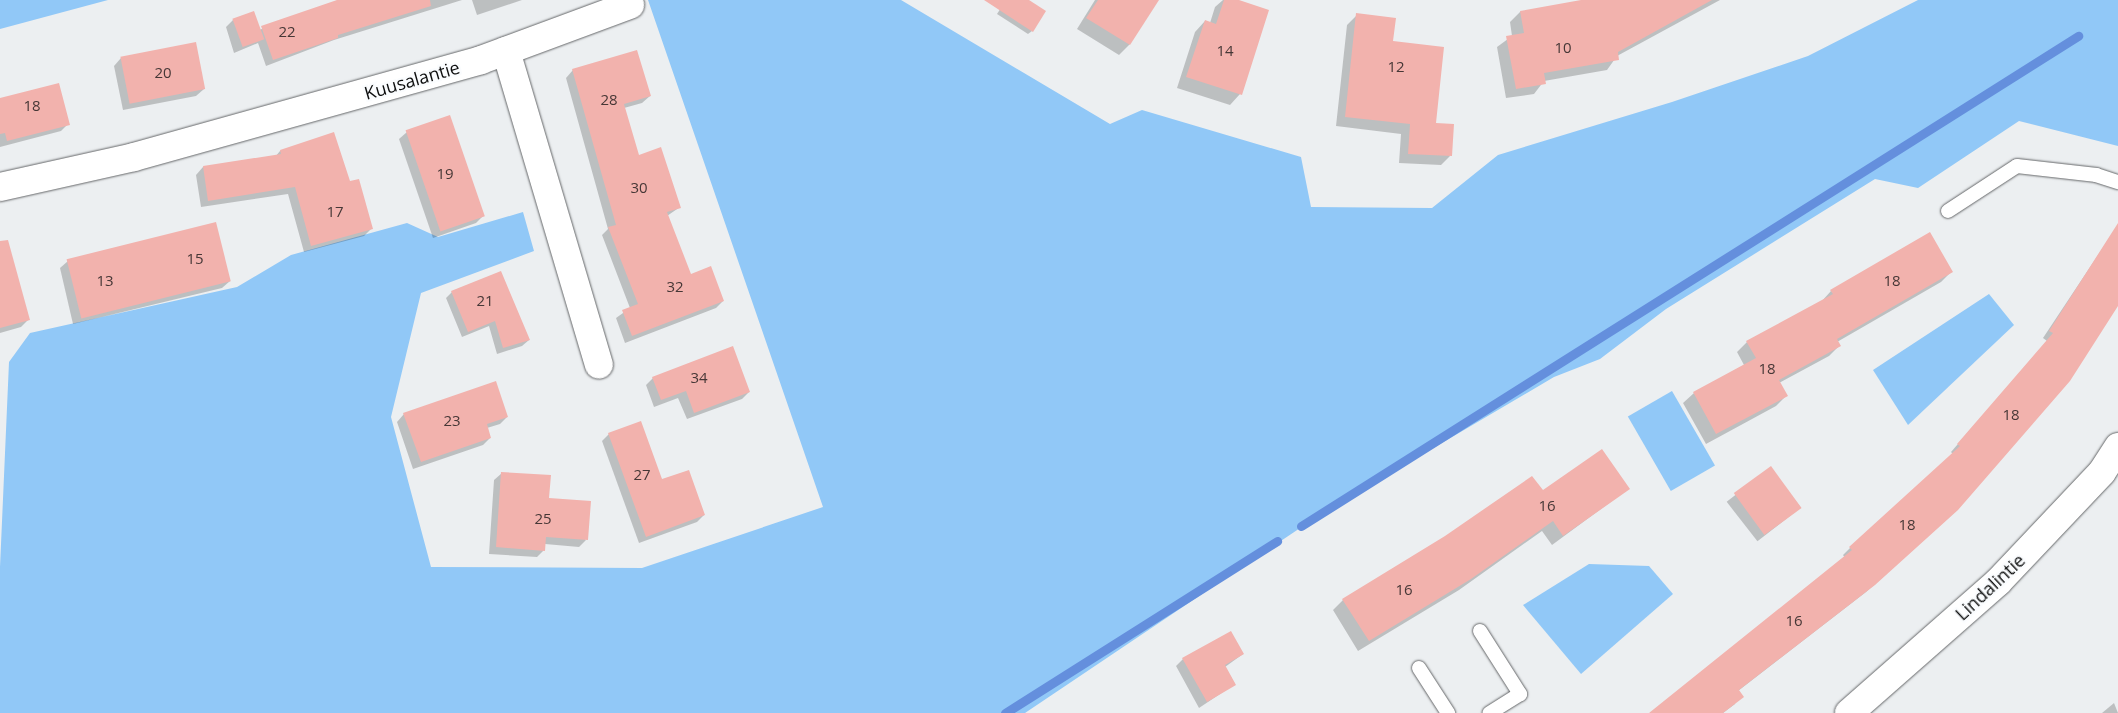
<!DOCTYPE html>
<html>
<head>
<meta charset="utf-8">
<style>
	body { margin:0 }
	#map { position:relative; width:2118px; height:713px; overflow:hidden; background:#eceff1; font-family:"Open Sans",sans-serif }
	div>[style] { position:absolute }
	[style*='--x'] { left:calc(var(--x)*1px); top:calc(var(--y)*1px); width:calc(var(--w)*1px); rotate:calc(var(--a)*1deg) }
	.green>* { inset:0; background:#91c8f7; transform-origin:0 0 }
	.shadow>* { inset:0; background:#0003; transform-origin:0 0 }
	.stream>* { height:9px; margin:-4.5px; padding:0 4.5px; transform-origin:4.5px; border-radius:4.5px; background:#648fdd }
	.building>* { inset:0; background:#f2b2ad; transform-origin:0 0 }
	.roads { filter:drop-shadow(0 0 1px #656769) drop-shadow(0 0 1px #656769) }
	.lane>* { height:14px; margin:-7px; padding:0 7px; transform-origin:7px; border-radius:7px; background:#fff }
	.street>* { height:28px; margin:-14px; padding:0 14px; transform-origin:14px; border-radius:14px; background:#fff }
	.secondary>* { height:28px; margin:-14px; padding:0 14px; transform-origin:14px; border-radius:14px; background:#fff }
	span { translate:-50% -50%; white-space:nowrap; text-align:center; line-height:1.15; -webkit-text-stroke:4.5px #fafcfe; paint-order:stroke }
	.number-label { font-size:15px; color:#463736 }
	.number-label span { -webkit-text-stroke-width:0 }
	.street-label { font-size:18px; color:#0d0e0e }
</style>
</head>
<body>
<div id="map">
	<div class="green">
		<div style="clip-path:polygon(0 0,108px 0,0 29px)"></div>
		<div style="clip-path:polygon(648px 0,901px 0,1110px 124px,1142px 110px,1301px 157px,1311px 207px,1432px 208px,1498px 155px,1672px 102px,1808px 56px,1918px 0,2118px 0,2118px 146px,2019px 121px,1918px 188px,1875px 179px,1666px 309px,1600px 359px,1554px 377px,1318px 516px,1025px 713px,0 713px,0 567px,9px 362px,30px 333px,237px 287px,291px 255px,407px 223px,438px 237px,523px 212px,534px 251px,421px 293px,391px 417px,431px 567px,642px 568px,823px 507px)"></div>
		<div style="clip-path:polygon(1989px 294px,2014px 325px,1908px 425px,1873px 370px)"></div>
		<div style="left:1672px;top:391px;width:86px;height:51px;rotate:60deg"></div>
		<div style="clip-path:polygon(1589px 564px,1649px 566px,1673px 594px,1581px 674px,1523px 605px)"></div>
	</div>
	<div class="shadow">
		<div style="clip-path:polygon(339px 0,462px 0,334px 40px,266px 66px,258px 43px,234px 53px,226px 27px,233px 20px,259px 30px)"></div>
		<div style="clip-path:polygon(472px 0,522px 0,477px 15px)"></div>
		<div style="clip-path:polygon(1006px 0,1027px 0,1032px 31px,1028px 34px,997px 14px)"></div>
		<div style="clip-path:polygon(1095px 0,1146px 0,1154px 5px,1129px 45px,1119px 55px,1077px 29px)"></div>
		<div style="clip-path:polygon(1223px 0,1235px 0,1240px 94px,1230px 105px,1177px 88px,1195px 32px,1205px 21px,1210px 23px,1215px 7px)"></div>
		<div style="clip-path:polygon(1588px 0,1720px 0,1617px 56px,1607px 70px,1544px 81px,1534px 94px,1506px 98px,1497px 47px,1512px 36px,1510px 22px,1520px 12px)"></div>
		<div style="clip-path:polygon(1357px 15px,1392px 42px,1450px 156px,1441px 165px,1399px 163px,1401px 134px,1336px 126px,1347px 25px)"></div>
		<div style="clip-path:polygon(121px 58px,204px 89px,196px 96px,123px 110px,114px 66px)"></div>
		<div style="clip-path:polygon(573px 70px,650px 96px,642px 103px,624px 108px,638px 156px,680px 207px,667px 216px,690px 276px,723px 301px,716px 308px,625px 343px,616px 318px,630px 308px,602px 235px,608px 229px,566px 78px)"></div>
		<div style="clip-path:polygon(0 100px,68px 124px,61px 131px,0 147px)"></div>
		<div style="clip-path:polygon(407px 132px,483px 216px,476px 223px,433px 238px,399px 139px)"></div>
		<div style="clip-path:polygon(333px 134px,349px 183px,371px 229px,364px 236px,304px 252px,288px 194px,201px 207px,196px 175px,203px 167px,275px 157px,280px 151px)"></div>
		<div style="clip-path:polygon(2110px 237px,2118px 241px,2118px 304px,1949px 517px,1866px 592px,1738px 691px,1735px 704px,1723px 713px,1651px 713px,1845px 558px,1843px 555px,1850px 548px,1953px 454px,1951px 452px,2047px 341px,2043px 338px)"></div>
		<div style="clip-path:polygon(68px 261px,230px 281px,222px 288px,73px 324px,60px 268px)"></div>
		<div style="clip-path:polygon(1951px 272px,1941px 282px,1837px 342px,1839px 346px,1829px 356px,1779px 383px,1786px 396px,1776px 406px,1706px 444px,1683px 403px,1694px 393px,1744px 365px,1737px 352px,1747px 342px,1821px 302px,1831px 291px)"></div>
		<div style="clip-path:polygon(0 274px,28px 320px,21px 327px,0 333px)"></div>
		<div style="clip-path:polygon(452px 292px,529px 340px,522px 346px,497px 354px,489px 326px,462px 337px,446px 298px)"></div>
		<div style="clip-path:polygon(653px 378px,749px 392px,742px 399px,687px 419px,678px 398px,654px 407px,646px 385px)"></div>
		<div style="clip-path:polygon(404px 414px,507px 417px,500px 424px,487px 428px,490px 438px,483px 445px,413px 469px,397px 422px)"></div>
		<div style="clip-path:polygon(609px 434px,704px 515px,697px 522px,639px 543px,602px 441px)"></div>
		<div style="left:1770px;top:468px;width:50px;height:55px;rotate:52deg"></div>
		<div style="clip-path:polygon(502px 473px,586px 540px,579px 547px,545px 544px,544px 550px,537px 557px,489px 554px,494px 480px)"></div>
		<div style="clip-path:polygon(1628px 489px,1552px 545px,1542px 531px,1459px 590px,1358px 651px,1333px 610px,1343px 600px,1542px 492px)"></div>
		<div style="clip-path:polygon(1243px 654px,1225px 667px,1235px 684px,1199px 708px,1176px 666px,1183px 659px)"></div>
		<div style="clip-path:polygon(2114px 703px,2118px 713px,2102px 713px)"></div>
	</div>
	<div class="stream">
		<div style="--x:1301;--y:526;--w:919;--a:-32.24"></div>
		<div style="--x:1005;--y:713;--w:322;--a:-32.3"></div>
	</div>
	<div class="building">
		<div style="clip-path:polygon(337px 0,430px 0,431px 6px,338px 35px,338px 38px,273px 60px,261px 26px)"></div>
		<div style="clip-path:polygon(984px 0,1029px 0,1046px 11px,1033px 32px)"></div>
		<div style="clip-path:polygon(1098px 0,1159px 0,1130px 45px,1086px 18px)"></div>
		<div style="clip-path:polygon(1224px 0,1239px 0,1269px 10px,1242px 95px,1186px 77px,1205px 20px,1216px 24px)"></div>
		<div style="clip-path:polygon(1581px 0,1712px 0,1618px 52px,1619px 60px,1544px 73px,1546px 84px,1516px 89px,1506px 36px,1524px 33px,1520px 11px)"></div>
		<div style="left:254px;top:11px;width:30px;height:23px;rotate:70deg"></div>
		<div style="clip-path:polygon(1356px 13px,1396px 18px,1393px 41px,1444px 47px,1436px 123px,1454px 124px,1452px 156px,1408px 154px,1410px 124px,1345px 117px)"></div>
		<div style="left:196px;top:42px;width:48px;height:77px;rotate:79deg"></div>
		<div style="clip-path:polygon(637px 50px,651px 96px,624px 104px,639px 155px,661px 147px,681px 208px,667px 212px,691px 274px,711px 266px,724px 301px,632px 336px,622px 310px,638px 304px,608px 227px,616px 225px,572px 69px)"></div>
		<div style="clip-path:polygon(59px 83px,70px 125px,7px 141px,5px 133px,0 134px,0 98px)"></div>
		<div style="left:450px;top:115px;width:107px;height:47px;rotate:71deg"></div>
		<div style="clip-path:polygon(334px 132px,350px 181px,359px 179px,373px 229px,311px 246px,295px 187px,208px 201px,203px 166px,281px 154px,280px 150px)"></div>
		<div style="left:216px;top:222px;width:61px;height:154px;rotate:76deg"></div>
		<div style="clip-path:polygon(2118px 223px,2118px 306px,2070px 381px,1958px 510px,1875px 585px,1739px 690px,1744px 697px,1723px 713px,1649px 713px,1852px 550px,1849px 547px,1960px 446px,1957px 444px,2053px 333px,2049px 331px)"></div>
		<div style="clip-path:polygon(1930px 232px,1953px 272px,1837px 339px,1841px 346px,1779px 380px,1788px 396px,1716px 434px,1693px 392px,1756px 358px,1746px 341px,1833px 294px,1830px 290px)"></div>
		<div style="clip-path:polygon(8px 240px,30px 320px,0 328px,0 241px)"></div>
		<div style="clip-path:polygon(501px 271px,530px 340px,503px 348px,495px 321px,468px 332px,451px 291px)"></div>
		<div style="clip-path:polygon(733px 346px,750px 392px,694px 413px,686px 391px,661px 400px,652px 377px)"></div>
		<div style="clip-path:polygon(496px 381px,508px 417px,487px 424px,491px 438px,421px 462px,403px 413px)"></div>
		<div style="clip-path:polygon(641px 421px,662px 479px,689px 470px,705px 515px,646px 537px,608px 433px)"></div>
		<div style="clip-path:polygon(1602px 449px,1630px 489px,1563px 536px,1553px 521px,1471px 579px,1369px 641px,1342px 599px,1445px 536px,1532px 476px,1543px 490px)"></div>
		<div style="left:1771px;top:466px;width:52px;height:46px;rotate:54deg"></div>
		<div style="clip-path:polygon(501px 472px,551px 475px,549px 498px,591px 501px,588px 540px,546px 537px,545px 551px,496px 547px)"></div>
		<div style="clip-path:polygon(1231px 631px,1244px 654px,1225px 665px,1236px 685px,1207px 702px,1182px 658px)"></div>
	</div>
	<div class="roads">
		<div class="lane">
			<div style="--x:1948;--y:211;--w:82;--a:-33.1"></div>
			<div style="--x:2017;--y:166;--w:80;--a:6.5"></div>
			<div style="--x:2096;--y:175;--w:23;--a:18"></div>
			<div style="--x:1480;--y:631;--w:75;--a:57.6"></div>
			<div style="--x:1520;--y:694;--w:36;--a:148"></div>
			<div style="--x:1419;--y:668;--w:54;--a:57.2"></div>
		</div>
		<div class="street">
			<div style="--x:506;--y:51;--w:327;--a:73.5"></div>
			<div style="--x:0;--y:187;--w:137;--a:-12.6"></div>
			<div style="--x:134;--y:157;--w:360;--a:-15.6"></div>
			<div style="--x:481;--y:60;--w:159;--a:-20.3"></div>
		</div>
		<div class="secondary">
			<div style="--x:1849;--y:713;--w:198;--a:-41.3"></div>
			<div style="--x:1998;--y:582;--w:151;--a:-46.6"></div>
			<div style="--x:2102;--y:472;--w:30;--a:-57"></div>
		</div>
	</div>
	<div class="number-label">
		<span style="left:287px;top:32px">22</span>
		<span style="left:1563px;top:48px">10</span>
		<span style="left:1225px;top:51px">14</span>
		<span style="left:1396px;top:67px">12</span>
		<span style="left:163px;top:73px">20</span>
		<span style="left:609px;top:100px">28</span>
		<span style="left:32px;top:106px">18</span>
		<span style="left:445px;top:174px">19</span>
		<span style="left:639px;top:188px">30</span>
		<span style="left:335px;top:212px">17</span>
		<span style="left:195px;top:259px">15</span>
		<span style="left:105px;top:281px">13</span>
		<span style="left:1892px;top:281px">18</span>
		<span style="left:675px;top:287px">32</span>
		<span style="left:485px;top:301px">21</span>
		<span style="left:1767px;top:369px">18</span>
		<span style="left:699px;top:378px">34</span>
		<span style="left:2011px;top:415px">18</span>
		<span style="left:452px;top:421px">23</span>
		<span style="left:642px;top:475px">27</span>
		<span style="left:1547px;top:506px">16</span>
		<span style="left:543px;top:519px">25</span>
		<span style="left:1907px;top:525px">18</span>
		<span style="left:1404px;top:590px">16</span>
		<span style="left:1794px;top:621px">16</span>
	</div>
	<div class="street-label">
		<span style="left:412px;top:80px;rotate:-16deg">Kuusalantie</span>
		<span style="left:1990px;top:587px;rotate:-43deg">Lindalintie</span>
	</div>
</div>
</body>
</html>
